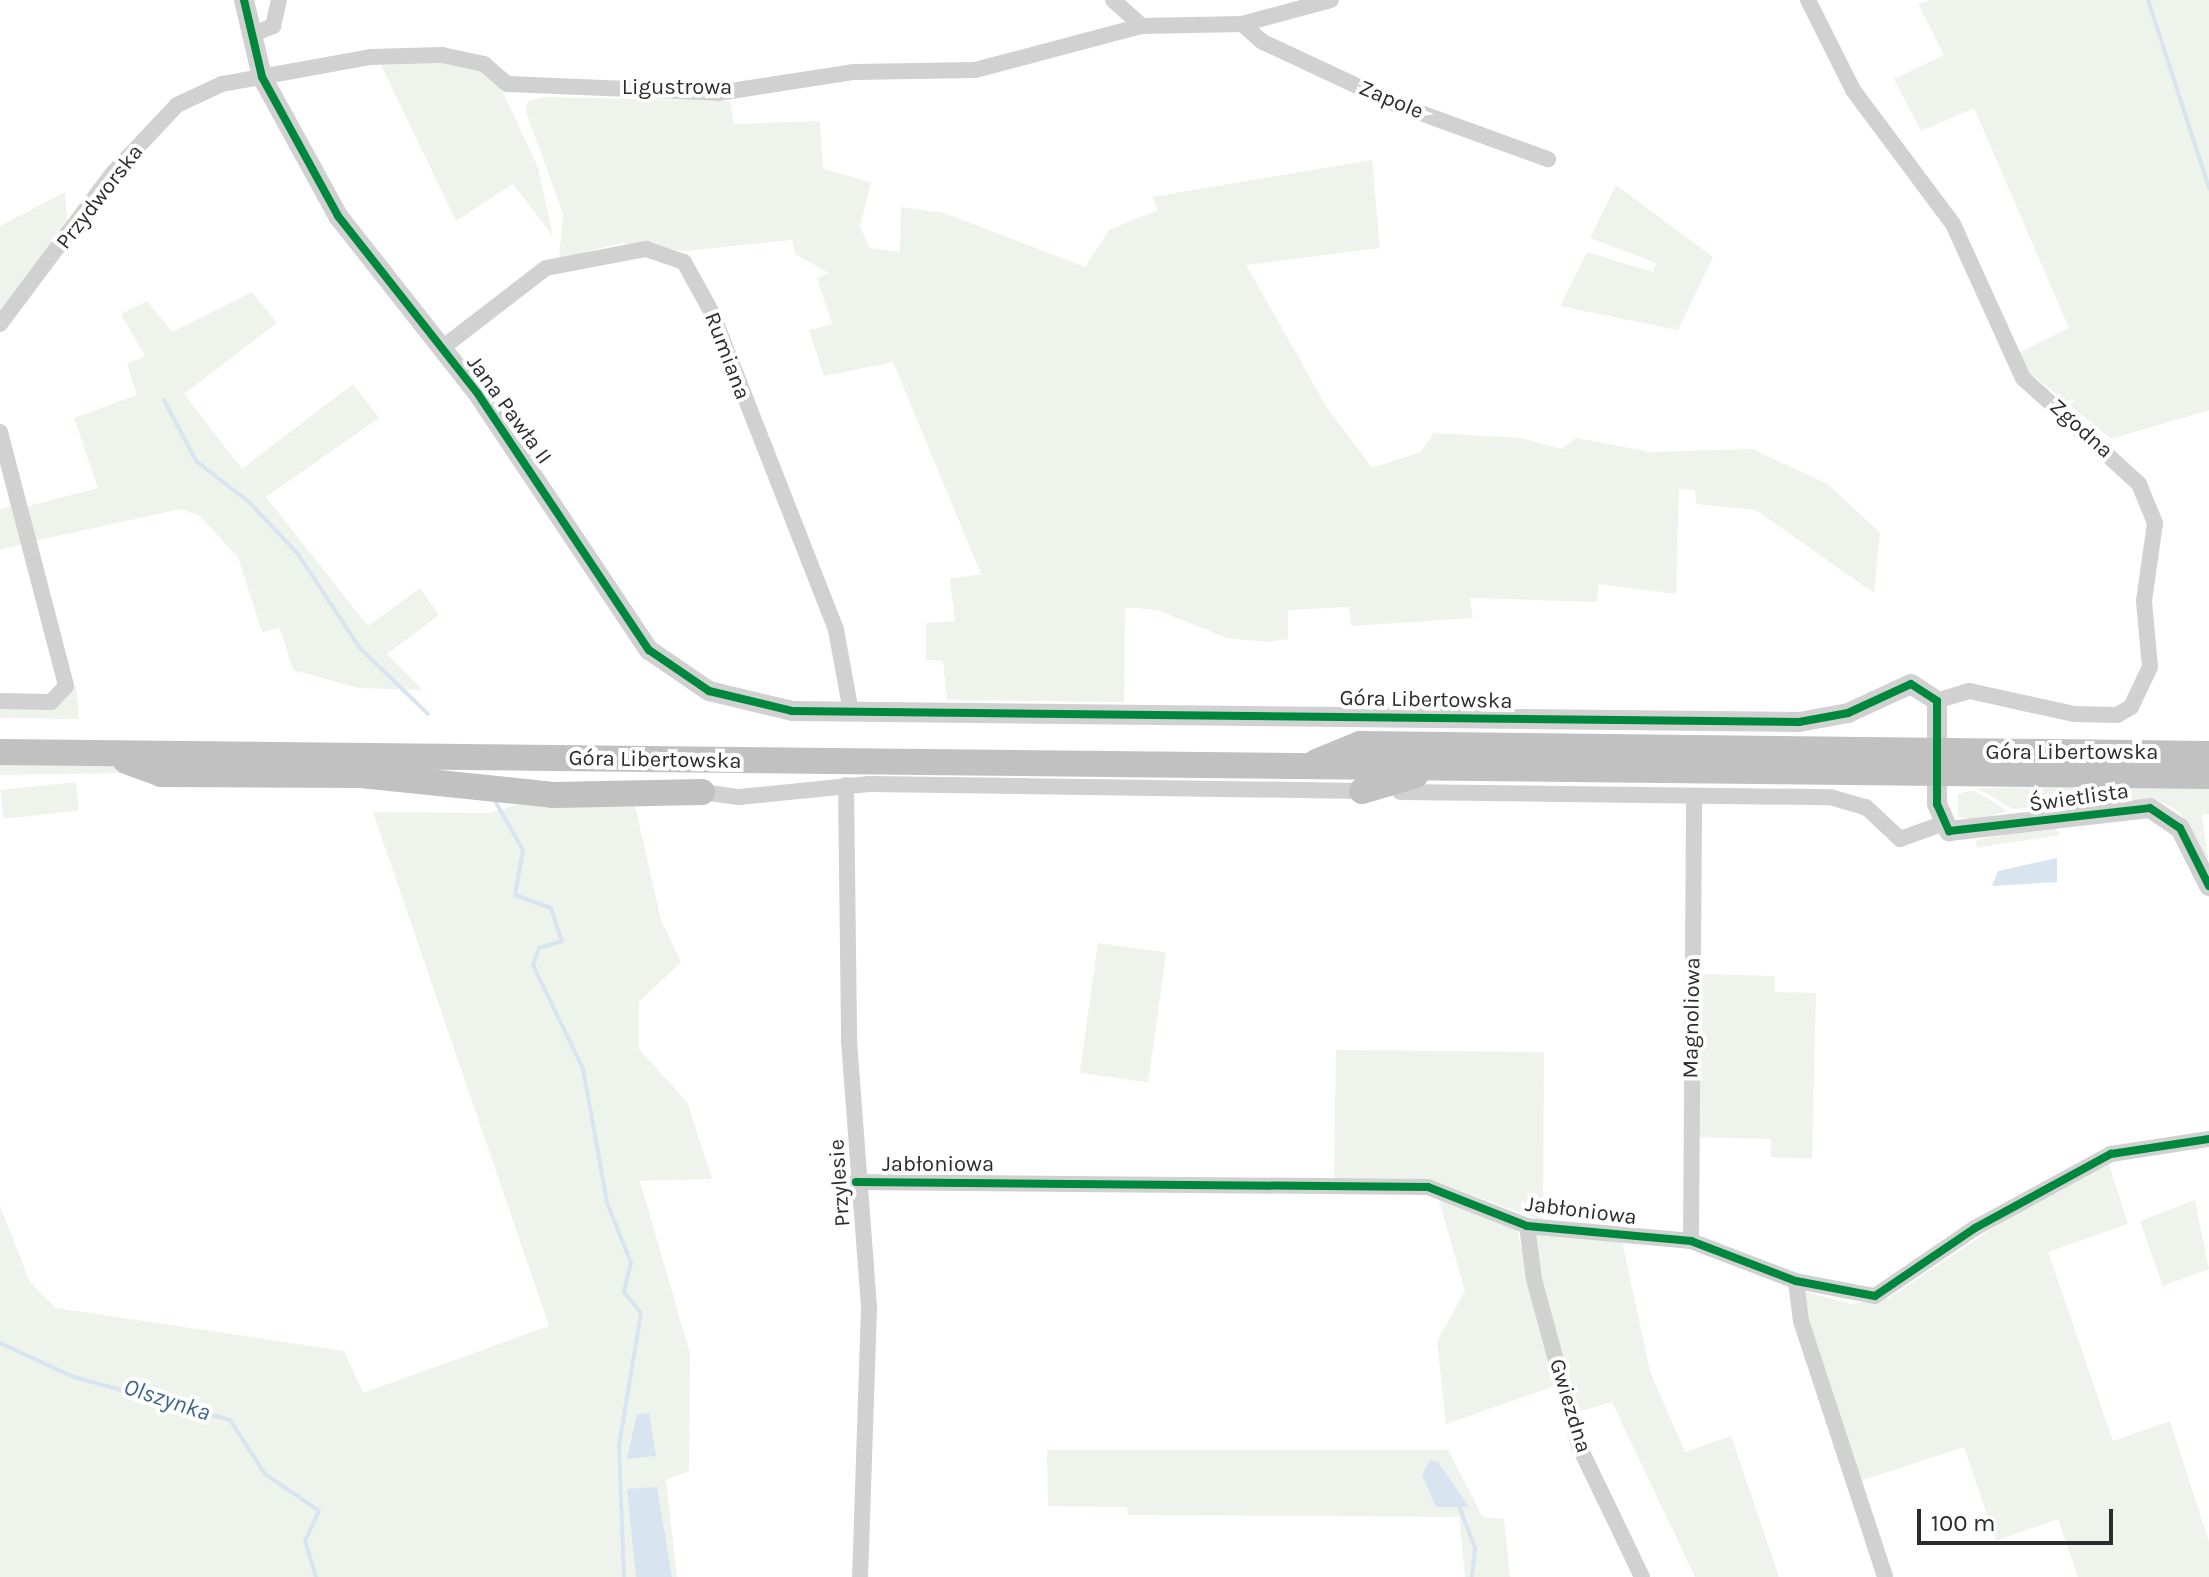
<!DOCTYPE html>
<html>
<head>
<meta charset="utf-8">
<style>
	body { margin:0 }
	#map { position:relative; width:2209px; height:1577px; overflow:hidden; background:#fff; font-family:Karla,sans-serif }
	div>[style] { position:absolute }
	[style*='--x'] { left:calc(var(--x)*1px); top:calc(var(--y)*1px); width:calc(var(--w)*1px); rotate:calc(var(--a)*1deg) }
	.green>* { inset:0; background:#eef3eb; transform-origin:0 0 }
	.water>* { inset:0; background:#d8e4ef }
	.stream>* { height:4px; margin:-2px; padding:0 2px; transform-origin:2px; border-radius:2px; background:#d8e4ef }
	.minor>* { height:16px; margin:-8px; padding:0 8px; transform-origin:8px; border-radius:8px; background:#d1d1d1 }
	.tertiary>* { height:20px; margin:-10px; padding:0 10px; transform-origin:10px; border-radius:10px; background:#d1d1d1 }
	.trunk>* { height:26px; margin:-13px; padding:0 13px; transform-origin:13px; border-radius:13px; background:#c1c1c1 }
	.cycleway>* { height:8px; margin:-4px; padding:0 4px; transform-origin:4px; border-radius:4px; background:#00873e }
	span { translate:-50% -50%; white-space:nowrap; text-align:center; line-height:1.15; -webkit-text-stroke:8px #fff; paint-order:stroke }
	.street-label { font-size:22px; color:#2c2c2c }
	.water-label { font-size:24px; color:#406689; font-style:italic }
	.scale { position:absolute; left:1917px; top:1509px; width:196px; height:36px; box-sizing:border-box; border:4px solid #2c2c2c; border-top:0; padding-left:10px; font-size:24px; line-height:28px; white-space:nowrap; color:#2c2c2c; -webkit-text-stroke:6px #fff; paint-order:stroke }
</style>
</head>
<body>
<div id="map">
	<div class="green">
		<div style="clip-path:polygon(1931px 0,2209px 0,2209px 410px,2111px 439px,2024px 368px,2016px 354px,2069px 328px,1974px 108px,1921px 131px,1894px 79px,1944px 55px,1918px 4px)"></div>
		<div style="clip-path:polygon(447px 63px,479px 70px,501px 89px,538px 167px,553px 236px,513px 184px,456px 221px,381px 65px)"></div>
		<div style="clip-path:polygon(544px 97px,730px 101px,734px 124px,820px 121px,823px 169px,871px 182px,860px 227px,870px 248px,900px 252px,901px 207px,944px 213px,1085px 267px,1109px 230px,1158px 210px,1152px 197px,1372px 160px,1380px 248px,1246px 265px,1326px 406px,1372px 468px,1421px 452px,1434px 433px,1521px 438px,1561px 449px,1576px 438px,1651px 452px,1752px 449px,1828px 484px,1880px 533px,1874px 593px,1756px 510px,1696px 504px,1695px 490px,1679px 489px,1676px 594px,1599px 584px,1597px 602px,1470px 598px,1473px 618px,1351px 626px,1349px 607px,1288px 610px,1288px 639px,1268px 642px,1227px 638px,1157px 610px,1125px 607px,1124px 702px,947px 700px,943px 661px,926px 660px,926px 623px,955px 621px,950px 579px,981px 574px,893px 362px,824px 376px,809px 330px,832px 324px,817px 278px,829px 273px,795px 254px,792px 240px,684px 251px,620px 243px,559px 259px,563px 214px,526px 112px,527px 102px)"></div>
		<div style="clip-path:polygon(1616px 185px,1713px 257px,1678px 330px,1560px 306px,1587px 252px,1653px 272px,1656px 263px,1590px 238px)"></div>
		<div style="clip-path:polygon(65px 192px,68px 228px,0 316px,0 226px)"></div>
		<div style="clip-path:polygon(252px 292px,277px 323px,184px 394px,242px 469px,353px 384px,379px 418px,266px 497px,368px 626px,420px 588px,439px 615px,387px 654px,423px 690px,358px 688px,293px 670px,280px 628px,262px 632px,238px 557px,200px 516px,181px 509px,34px 541px,25px 507px,98px 488px,74px 418px,137px 395px,127px 364px,145px 356px,121px 314px,147px 301px,172px 332px)"></div>
		<div style="clip-path:polygon(12px 506px,23px 544px,0 550px,0 509px)"></div>
		<div style="clip-path:polygon(76px 685px,79px 719px,0 718px,0 706px,54px 708px)"></div>
		<div style="clip-path:polygon(0 764px,185px 766px,185px 772px,0 775px)"></div>
		<div style="left:76px;top:782px;width:29px;height:76px;rotate:84deg"></div>
		<div style="clip-path:polygon(2209px 786px,2209px 814px,2202px 814px,2209px 866px,2180px 812px,2157px 800px,2013px 809px,1977px 788px)"></div>
		<div style="clip-path:polygon(1973px 790px,2008px 811px,1978px 820px,1958px 817px,1958px 794px)"></div>
		<div style="clip-path:polygon(633px 797px,661px 920px,681px 962px,639px 1002px,639px 1049px,687px 1102px,712px 1179px,640px 1181px,690px 1354px,689px 1471px,666px 1480px,677px 1577px,0 1577px,0 1206px,30px 1282px,56px 1308px,344px 1351px,363px 1393px,549px 1326px,373px 812px,490px 813px,533px 800px)"></div>
		<div style="clip-path:polygon(2054px 826px,2060px 835px,1977px 848px,1976px 840px)"></div>
		<div style="left:1098px;top:943px;width:69px;height:131px;rotate:8deg"></div>
		<div style="clip-path:polygon(1698px 974px,1775px 976px,1775px 992px,1816px 993px,1812px 1159px,1771px 1157px,1771px 1139px,1697px 1137px)"></div>
		<div style="clip-path:polygon(1336px 1050px,1544px 1052px,1543px 1221px,1432px 1180px,1334px 1180px)"></div>
		<div style="clip-path:polygon(2108px 1161px,2128px 1224px,2048px 1252px,2113px 1441px,2170px 1421px,2209px 1542px,2209px 1577px,2078px 1577px,2058px 1519px,1996px 1541px,1964px 1447px,1857px 1482px,1807px 1326px,1802px 1291px,1851px 1304px,1889px 1298px,2030px 1203px)"></div>
		<div style="clip-path:polygon(1437px 1193px,1516px 1226px,1555px 1386px,1446px 1424px,1437px 1341px,1465px 1291px)"></div>
		<div style="clip-path:polygon(2195px 1200px,2209px 1269px,2163px 1286px,2140px 1221px)"></div>
		<div style="clip-path:polygon(1527px 1226px,1621px 1236px,1650px 1372px,1685px 1452px,1731px 1436px,1779px 1577px,1695px 1577px,1612px 1402px,1571px 1414px)"></div>
		<div style="clip-path:polygon(1047px 1450px,1448px 1450px,1483px 1517px,1504px 1519px,1510px 1577px,1465px 1577px,1459px 1517px,1128px 1515px,1127px 1507px,1048px 1506px)"></div>
	</div>
	<div class="water">
		<div style="clip-path:polygon(2057px 858px,2057px 882px,1992px 886px,1998px 871px)"></div>
		<div style="clip-path:polygon(649px 1413px,656px 1456px,627px 1459px,637px 1414px)"></div>
		<div style="clip-path:polygon(1430px 1460px,1438px 1462px,1469px 1507px,1436px 1507px,1422px 1475px)"></div>
		<div style="clip-path:polygon(657px 1487px,672px 1577px,636px 1577px,627px 1489px)"></div>
	</div>
	<div class="stream">
		<div style="--x:2148;--y:0;--w:198;--a:72"></div>
		<div style="--x:164;--y:400;--w:69;--a:62.3"></div>
		<div style="--x:196;--y:461;--w:67;--a:37.7"></div>
		<div style="--x:249;--y:502;--w:71;--a:46.7"></div>
		<div style="--x:298;--y:554;--w:111;--a:56.7"></div>
		<div style="--x:359;--y:647;--w:96;--a:44.2"></div>
		<div style="--x:495;--y:801;--w:56;--a:60.3"></div>
		<div style="--x:523;--y:850;--w:46;--a:100.1"></div>
		<div style="--x:515;--y:895;--w:38;--a:20"></div>
		<div style="--x:551;--y:908;--w:35;--a:72"></div>
		<div style="--x:562;--y:941;--w:24;--a:163"></div>
		<div style="--x:539;--y:948;--w:18;--a:109"></div>
		<div style="--x:533;--y:965;--w:115;--a:64.3"></div>
		<div style="--x:583;--y:1069;--w:136;--a:79.8"></div>
		<div style="--x:607;--y:1203;--w:65;--a:68.2"></div>
		<div style="--x:631;--y:1263;--w:30;--a:104"></div>
		<div style="--x:624;--y:1292;--w:27;--a:51"></div>
		<div style="--x:641;--y:1313;--w:135;--a:99.4"></div>
		<div style="--x:619;--y:1446;--w:131;--a:87.8"></div>
		<div style="--x:0;--y:1343;--w:81;--a:24.7"></div>
		<div style="--x:74;--y:1377;--w:162;--a:15.4"></div>
		<div style="--x:230;--y:1420;--w:64;--a:57.1"></div>
		<div style="--x:265;--y:1474;--w:65;--a:34.4"></div>
		<div style="--x:319;--y:1511;--w:33;--a:115"></div>
		<div style="--x:305;--y:1541;--w:38;--a:73"></div>
		<div style="--x:1459;--y:1506;--w:45;--a:69.1"></div>
		<div style="--x:1475;--y:1548;--w:29;--a:96"></div>
	</div>
	<div class="minor">
		<div style="--x:1113;--y:0;--w:39;--a:42"></div>
		<div style="--x:1142;--y:26;--w:100;--a:-1.1"></div>
		<div style="--x:1242;--y:24;--w:92;--a:-15.1"></div>
		<div style="--x:1808;--y:0;--w:101;--a:63.4"></div>
		<div style="--x:1853;--y:90;--w:167;--a:53.3"></div>
		<div style="--x:1953;--y:224;--w:169;--a:65.6"></div>
		<div style="--x:2023;--y:378;--w:157;--a:42.4"></div>
		<div style="--x:2139;--y:484;--w:42;--a:67.7"></div>
		<div style="--x:2155;--y:523;--w:79;--a:98"></div>
		<div style="--x:2144;--y:601;--w:66;--a:84.8"></div>
		<div style="--x:2150;--y:667;--w:44;--a:115.4"></div>
		<div style="--x:2131;--y:707;--w:16;--a:150"></div>
		<div style="--x:2117;--y:715;--w:43;--a:-178.7"></div>
		<div style="--x:2074;--y:714;--w:107;--a:-167.6"></div>
		<div style="--x:1969;--y:691;--w:34;--a:163"></div>
		<div style="--x:1242;--y:24;--w:28;--a:41"></div>
		<div style="--x:1263;--y:42;--w:144;--a:25.1"></div>
		<div style="--x:1393;--y:103;--w:165;--a:19.9"></div>
		<div style="--x:250;--y:35;--w:25;--a:-21"></div>
		<div style="--x:273;--y:26;--w:27;--a:-77"></div>
		<div style="--x:0;--y:324;--w:189;--a:-53.2"></div>
		<div style="--x:113;--y:173;--w:93;--a:-46.7"></div>
		<div style="--x:177;--y:105;--w:50;--a:-25"></div>
		<div style="--x:222;--y:84;--w:151;--a:-10.3"></div>
		<div style="--x:371;--y:57;--w:71;--a:-1.6"></div>
		<div style="--x:442;--y:55;--w:43;--a:12.1"></div>
		<div style="--x:484;--y:64;--w:30;--a:41"></div>
		<div style="--x:507;--y:84;--w:211;--a:2.4"></div>
		<div style="--x:718;--y:93;--w:138;--a:-8.8"></div>
		<div style="--x:854;--y:72;--w:121;--a:-0.9"></div>
		<div style="--x:975;--y:70;--w:173;--a:-14.8"></div>
		<div style="--x:442;--y:348;--w:131;--a:-37.6"></div>
		<div style="--x:546;--y:268;--w:102;--a:-10.8"></div>
		<div style="--x:646;--y:249;--w:40;--a:18.9"></div>
		<div style="--x:684;--y:262;--w:58;--a:61.2"></div>
		<div style="--x:712;--y:313;--w:340;--a:68.6"></div>
		<div style="--x:836;--y:630;--w:83;--a:79.6"></div>
		<div style="--x:0;--y:432;--w:262;--a:75.4"></div>
		<div style="--x:66;--y:686;--w:22;--a:133"></div>
		<div style="--x:51;--y:702;--w:51;--a:-178.9"></div>
		<div style="--x:846;--y:785;--w:256;--a:89.3"></div>
		<div style="--x:849;--y:1041;--w:268;--a:85.7"></div>
		<div style="--x:869;--y:1308;--w:269;--a:91.9"></div>
		<div style="--x:702;--y:792;--w:37;--a:8"></div>
		<div style="--x:739;--y:797;--w:131;--a:-5.7"></div>
		<div style="--x:869;--y:784;--w:493;--a:0.8"></div>
		<div style="--x:1400;--y:792;--w:430;--a:0.7"></div>
		<div style="--x:1830;--y:797;--w:37;--a:16"></div>
		<div style="--x:1866;--y:807;--w:47;--a:43.3"></div>
		<div style="--x:1900;--y:839;--w:45;--a:-19.7"></div>
		<div style="--x:856;--y:1182;--w:572;--a:0.5"></div>
		<div style="--x:1428;--y:1187;--w:106;--a:21.5"></div>
		<div style="--x:1527;--y:1226;--w:165;--a:5.2"></div>
		<div style="--x:1691;--y:1241;--w:112;--a:20.9"></div>
		<div style="--x:1796;--y:1281;--w:80;--a:10.8"></div>
		<div style="--x:1875;--y:1296;--w:121;--a:-34.2"></div>
		<div style="--x:1975;--y:1228;--w:155;--a:-28.6"></div>
		<div style="--x:2111;--y:1154;--w:99;--a:-8.7"></div>
		<div style="--x:1527;--y:1226;--w:53;--a:82.5"></div>
		<div style="--x:1534;--y:1279;--w:173;--a:74.9"></div>
		<div style="--x:1579;--y:1446;--w:145;--a:64.3"></div>
		<div style="--x:1691;--y:1241;--w:445;--a:-89.6"></div>
		<div style="--x:1796;--y:1281;--w:40;--a:82.9"></div>
		<div style="--x:1801;--y:1321;--w:269;--a:71.8"></div>
	</div>
	<div class="tertiary">
		<div style="--x:244;--y:0;--w:79;--a:76.8"></div>
		<div style="--x:262;--y:77;--w:158;--a:61.3"></div>
		<div style="--x:338;--y:216;--w:226;--a:51.8"></div>
		<div style="--x:478;--y:394;--w:308;--a:56.3"></div>
		<div style="--x:649;--y:650;--w:73;--a:34.3"></div>
		<div style="--x:709;--y:691;--w:85;--a:13.5"></div>
		<div style="--x:792;--y:711;--w:1007;--a:0.63"></div>
		<div style="--x:1799;--y:722;--w:50;--a:-10.4"></div>
		<div style="--x:1848;--y:713;--w:69;--a:-24.7"></div>
		<div style="--x:1911;--y:684;--w:31;--a:33"></div>
		<div style="--x:1937;--y:701;--w:103;--a:90"></div>
		<div style="--x:1937;--y:804;--w:30;--a:66"></div>
		<div style="--x:1949;--y:831;--w:202;--a:-6.5"></div>
		<div style="--x:2150;--y:808;--w:36;--a:34"></div>
		<div style="--x:2180;--y:828;--w:65;--a:63.4"></div>
	</div>
	<div class="trunk">
		<div style="--x:0;--y:752;--w:2209;--a:0.62"></div>
		<div style="--x:126;--y:761;--w:37;--a:20"></div>
		<div style="--x:161;--y:774;--w:200;--a:0.3"></div>
		<div style="--x:361;--y:775;--w:193;--a:5.9"></div>
		<div style="--x:553;--y:795;--w:149;--a:-1.2"></div>
		<div style="--x:1316;--y:762;--w:48;--a:-22.2"></div>
		<div style="--x:1360;--y:744;--w:849;--a:0.67"></div>
		<div style="--x:1362;--y:791;--w:56;--a:-16.5"></div>
	</div>
	<div class="cycleway">
		<div style="--x:244;--y:0;--w:79;--a:76.8"></div>
		<div style="--x:262;--y:77;--w:158;--a:61.3"></div>
		<div style="--x:338;--y:216;--w:226;--a:51.8"></div>
		<div style="--x:478;--y:394;--w:308;--a:56.3"></div>
		<div style="--x:649;--y:650;--w:73;--a:34.3"></div>
		<div style="--x:709;--y:691;--w:85;--a:13.5"></div>
		<div style="--x:792;--y:711;--w:1007;--a:0.63"></div>
		<div style="--x:1799;--y:722;--w:50;--a:-10.4"></div>
		<div style="--x:1848;--y:713;--w:69;--a:-24.7"></div>
		<div style="--x:1911;--y:684;--w:31;--a:33"></div>
		<div style="--x:1937;--y:701;--w:103;--a:90"></div>
		<div style="--x:1937;--y:804;--w:30;--a:66"></div>
		<div style="--x:1949;--y:831;--w:202;--a:-6.5"></div>
		<div style="--x:2150;--y:808;--w:36;--a:34"></div>
		<div style="--x:2180;--y:828;--w:65;--a:63.4"></div>
		<div style="--x:856;--y:1182;--w:572;--a:0.5"></div>
		<div style="--x:1428;--y:1187;--w:106;--a:21.5"></div>
		<div style="--x:1527;--y:1226;--w:165;--a:5.2"></div>
		<div style="--x:1691;--y:1241;--w:112;--a:20.9"></div>
		<div style="--x:1796;--y:1281;--w:80;--a:10.8"></div>
		<div style="--x:1875;--y:1296;--w:121;--a:-34.2"></div>
		<div style="--x:1975;--y:1228;--w:155;--a:-28.6"></div>
		<div style="--x:2111;--y:1154;--w:99;--a:-8.7"></div>
	</div>
	<div class="street-label">
		<span style="left:677px;top:88px">Ligustrowa</span>
		<span style="left:1391px;top:100px;rotate:23deg">Zapole</span>
		<span style="left:100px;top:197px;rotate:-52deg">Przydworska</span>
		<span style="left:727px;top:356px;rotate:69deg">Rumiana</span>
		<span style="left:509px;top:410px;rotate:54deg">Jana Pawła II</span>
		<span style="left:2081px;top:429px;rotate:42deg">Zgodna</span>
		<span style="left:1426px;top:700px;rotate:1deg">Góra Libertowska</span>
		<span style="left:2072px;top:753px">Góra Libertowska</span>
		<span style="left:655px;top:760px;rotate:1deg">Góra Libertowska</span>
		<span style="left:2079px;top:798px;rotate:-8deg">Świetlista</span>
		<span style="left:1692px;top:1018px;rotate:-89deg">Magnoliowa</span>
		<span style="left:938px;top:1165px">Jabłoniowa</span>
		<span style="left:840px;top:1183px;rotate:-94deg">Przylesie</span>
		<span style="left:1581px;top:1211px;rotate:7deg">Jabłoniowa</span>
		<span style="left:1570px;top:1406px;rotate:73deg">Gwiezdna</span>
	</div>
	<div class="water-label">
		<span style="left:167px;top:1400px;rotate:18deg">Olszynka</span>
	</div>
	<div class="scale">100 m</div>
</div>
</body>
</html>
